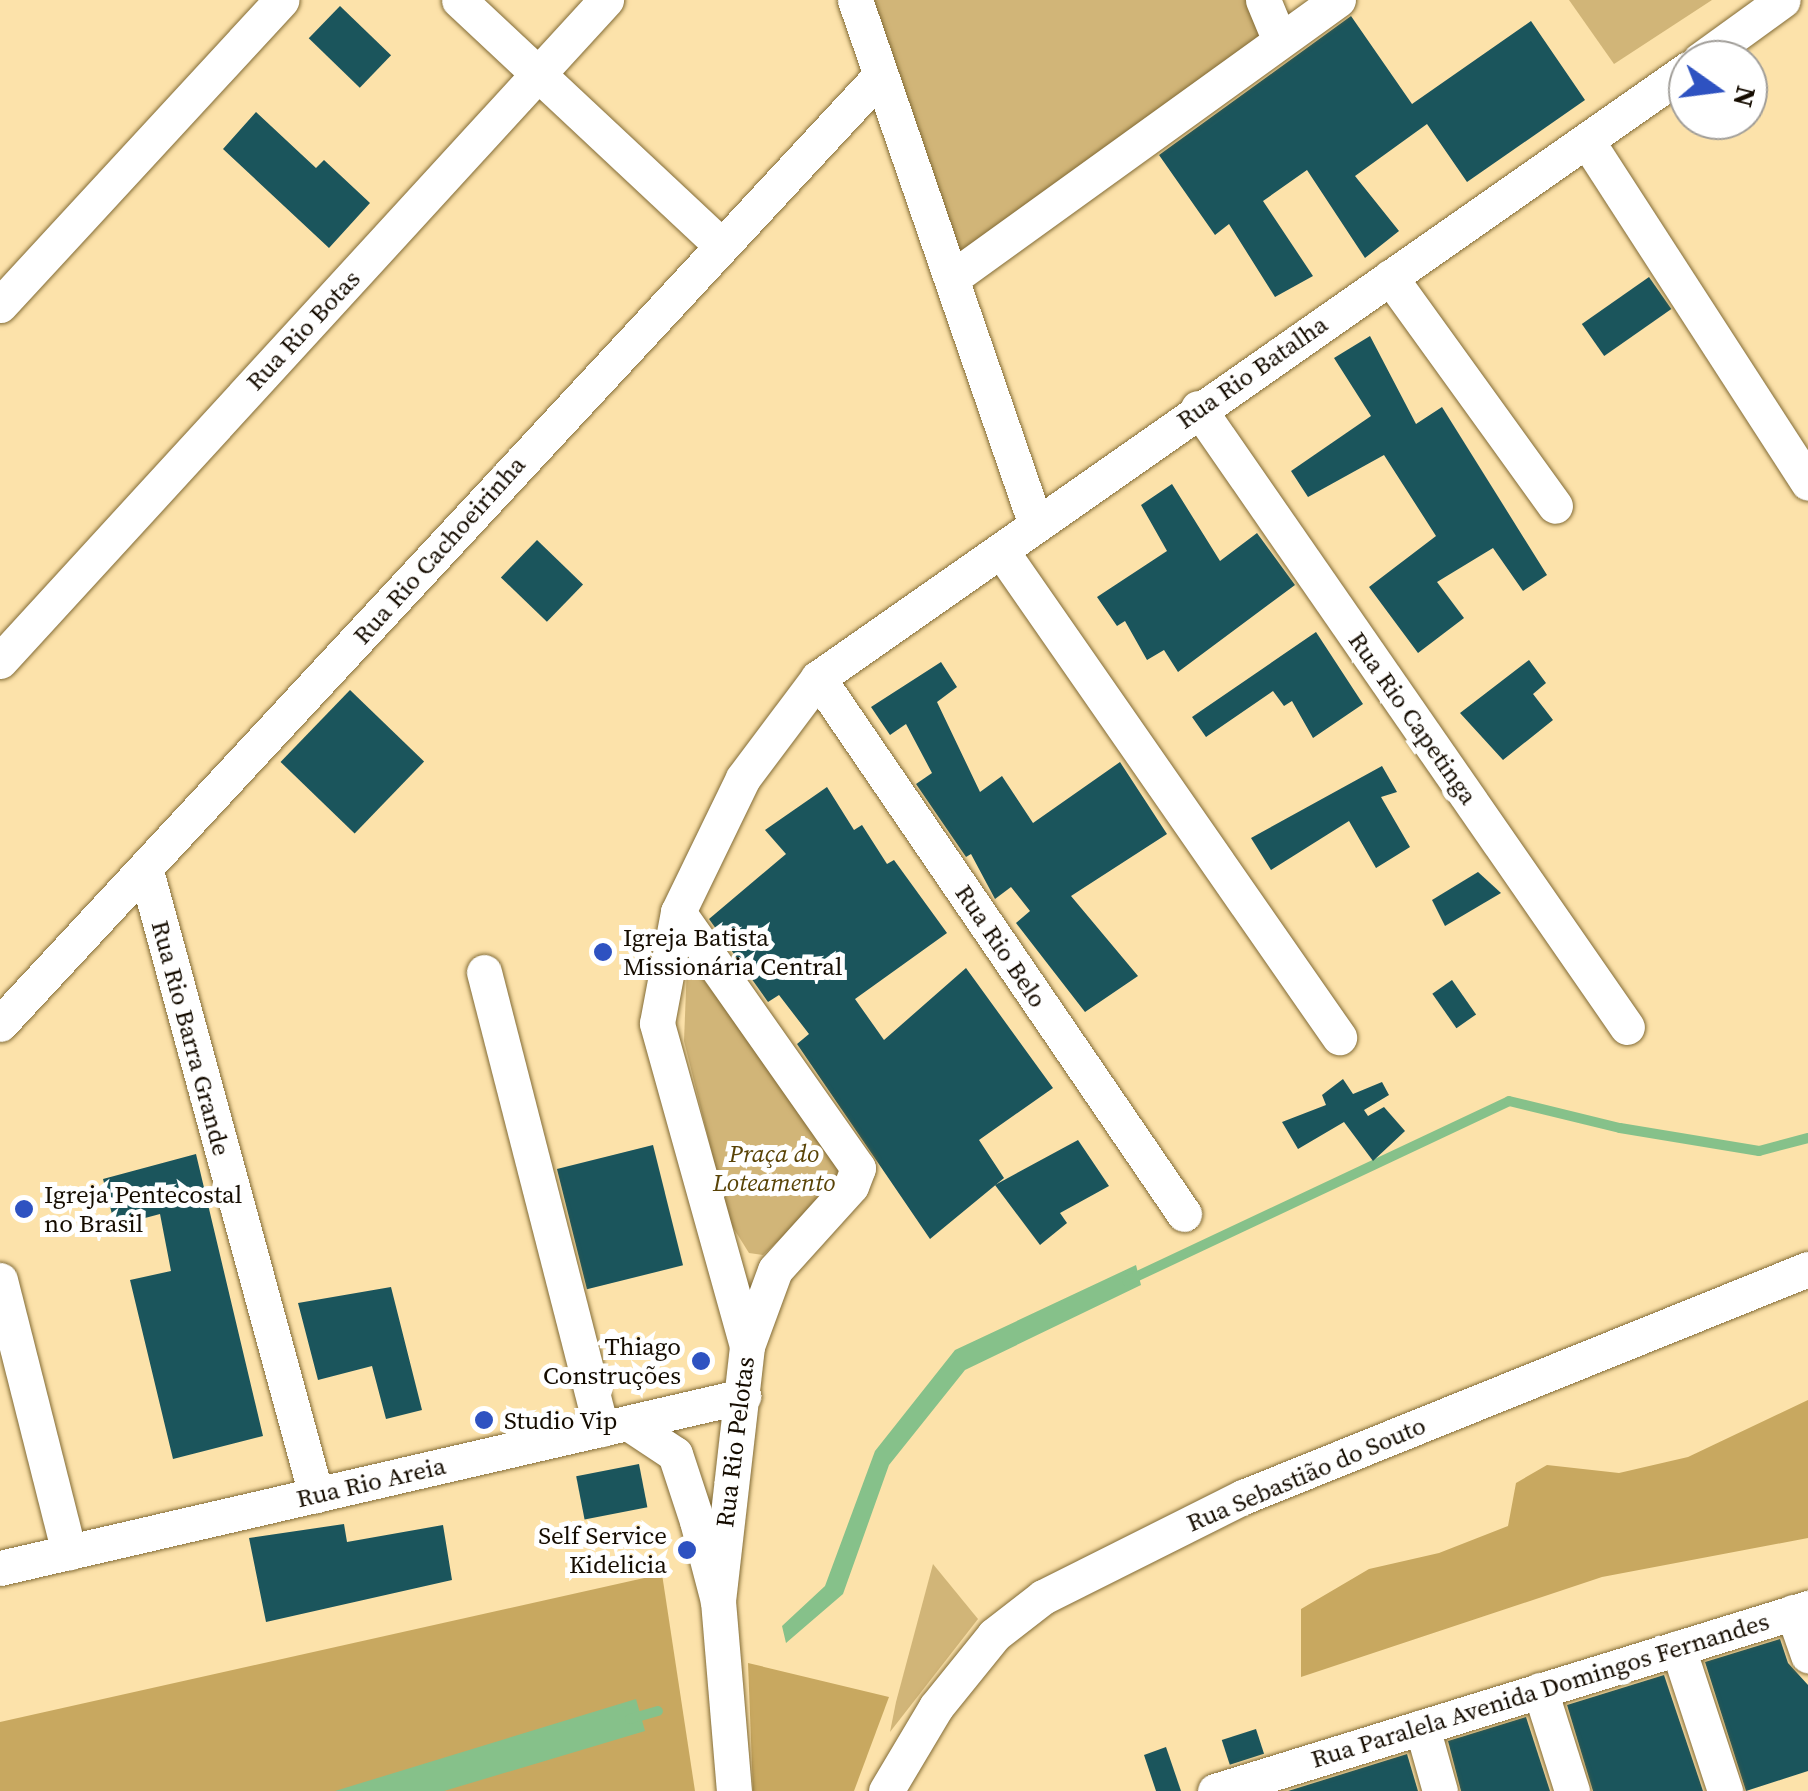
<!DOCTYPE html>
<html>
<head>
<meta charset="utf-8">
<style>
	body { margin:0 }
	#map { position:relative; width:1808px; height:1791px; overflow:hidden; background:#fce2aa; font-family:"Source Serif 4",serif }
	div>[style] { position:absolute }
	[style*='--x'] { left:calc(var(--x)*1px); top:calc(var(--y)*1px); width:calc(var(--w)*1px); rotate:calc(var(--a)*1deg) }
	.green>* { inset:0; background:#d1b578 }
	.forest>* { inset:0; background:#c8a860 }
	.water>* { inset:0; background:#86c18a }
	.stream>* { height:10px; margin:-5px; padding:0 5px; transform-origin:5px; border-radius:5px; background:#86c18a }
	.building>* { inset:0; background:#1b555c; transform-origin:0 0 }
	.roads { filter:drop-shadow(0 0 2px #826b36) drop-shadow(0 0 2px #826b36) }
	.street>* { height:35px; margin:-17.5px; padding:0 17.5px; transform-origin:17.5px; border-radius:17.5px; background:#fff }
	.dots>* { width:28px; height:28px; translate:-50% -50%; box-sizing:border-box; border:5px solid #fff; border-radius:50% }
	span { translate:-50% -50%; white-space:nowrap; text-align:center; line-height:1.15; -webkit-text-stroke:10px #fff; paint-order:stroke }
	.street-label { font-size:25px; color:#150c00 }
	.poi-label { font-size:25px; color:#150c00 }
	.left { translate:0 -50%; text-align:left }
	.right { translate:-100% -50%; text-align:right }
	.park-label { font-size:25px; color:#594306; font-style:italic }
	.north { position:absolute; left:1668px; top:40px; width:100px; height:100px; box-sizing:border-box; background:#fff; border:2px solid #a19e99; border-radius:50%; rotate:104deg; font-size:28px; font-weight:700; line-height:40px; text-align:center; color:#150c00 }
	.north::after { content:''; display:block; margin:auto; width:35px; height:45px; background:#2e52c1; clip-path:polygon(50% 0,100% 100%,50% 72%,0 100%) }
</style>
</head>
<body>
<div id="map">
	<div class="green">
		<div style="clip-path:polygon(856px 0,1263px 0,1280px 41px,952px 278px)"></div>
		<div style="clip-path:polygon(1569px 0,1712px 0,1614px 64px)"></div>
		<div style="clip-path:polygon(687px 965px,694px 967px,849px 1175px,763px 1255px,749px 1253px,729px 1221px,684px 1041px)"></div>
		<div style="clip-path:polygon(933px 1564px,978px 1619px,890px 1732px,896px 1702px)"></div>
	</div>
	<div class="forest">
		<div style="clip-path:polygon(1808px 1400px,1808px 1538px,1602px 1577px,1301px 1677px,1301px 1609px,1369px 1569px,1439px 1553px,1508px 1526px,1516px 1483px,1547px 1465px,1619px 1473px,1688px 1457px)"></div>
		<div style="clip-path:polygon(662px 1574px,695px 1791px,0 1791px,0 1722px)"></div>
		<div style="clip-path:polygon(748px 1663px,889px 1697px,854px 1791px,753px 1791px)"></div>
	</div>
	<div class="water">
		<div style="clip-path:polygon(1136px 1265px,1141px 1285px,965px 1370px,889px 1465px,843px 1594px,786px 1643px,782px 1626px,825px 1586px,875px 1451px,955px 1350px)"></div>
		<div style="clip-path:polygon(636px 1699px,645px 1731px,444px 1791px,335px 1791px)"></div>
	</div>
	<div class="stream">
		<div style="--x:1127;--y:1281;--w:422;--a:-25.2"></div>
		<div style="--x:1509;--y:1101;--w:114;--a:13.7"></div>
		<div style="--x:1620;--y:1128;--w:141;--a:9.4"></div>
		<div style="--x:1759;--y:1151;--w:51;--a:-14.9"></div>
		<div style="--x:630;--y:1719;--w:29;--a:-16"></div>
	</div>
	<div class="building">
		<div style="left:340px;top:6px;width:71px;height:45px;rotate:44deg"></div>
		<div style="clip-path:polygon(1351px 16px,1412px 104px,1531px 21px,1585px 100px,1467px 182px,1427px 124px,1355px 176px,1399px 231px,1365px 258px,1307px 170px,1263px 201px,1313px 276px,1275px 297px,1229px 224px,1215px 235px,1159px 155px)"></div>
		<div style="clip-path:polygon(256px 112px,316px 168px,324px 160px,370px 203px,329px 248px,223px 149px)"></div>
		<div style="left:1649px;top:277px;width:39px;height:82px;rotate:55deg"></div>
		<div style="clip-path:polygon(1370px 336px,1416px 424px,1442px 407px,1547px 575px,1523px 591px,1493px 548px,1437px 582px,1464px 618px,1418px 653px,1369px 587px,1436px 536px,1384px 455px,1308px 497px,1291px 471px,1371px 416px,1334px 358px)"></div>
		<div style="clip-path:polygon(1172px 484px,1220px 561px,1257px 533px,1295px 585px,1178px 672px,1164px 650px,1147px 660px,1125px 621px,1117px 626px,1097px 597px,1167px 551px,1141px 505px)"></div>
		<div style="left:537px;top:540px;width:64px;height:52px;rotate:44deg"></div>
		<div style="clip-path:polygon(1316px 632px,1363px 704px,1313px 738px,1292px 701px,1284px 706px,1273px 691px,1206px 737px,1192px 717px)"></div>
		<div style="clip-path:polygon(1529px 660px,1546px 683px,1533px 694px,1553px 720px,1503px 760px,1460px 713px)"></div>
		<div style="clip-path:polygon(941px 662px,957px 687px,937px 702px,980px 792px,1002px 776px,1033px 823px,1120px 762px,1167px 834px,1071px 896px,1138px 976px,1085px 1012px,1016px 923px,1030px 911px,1011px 887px,995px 899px,971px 854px,966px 857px,916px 784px,932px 773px,906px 724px,890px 735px,871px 707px)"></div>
		<div style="left:350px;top:690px;width:103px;height:100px;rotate:44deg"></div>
		<div style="clip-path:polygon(1382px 766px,1397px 792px,1381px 797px,1410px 847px,1376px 868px,1349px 821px,1271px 870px,1251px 838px)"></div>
		<div style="clip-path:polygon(827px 787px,854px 830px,862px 825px,887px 864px,894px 860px,947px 933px,855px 999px,884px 1040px,966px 968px,1053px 1088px,979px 1140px,1004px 1178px,930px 1239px,797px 1044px,809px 1034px,779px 995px,768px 1002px,709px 919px,786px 854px,765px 830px)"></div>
		<div style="clip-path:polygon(1478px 872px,1501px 893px,1445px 926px,1432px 900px)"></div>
		<div style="left:1452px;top:980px;width:42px;height:24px;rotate:55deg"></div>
		<div style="clip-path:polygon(1343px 1079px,1353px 1094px,1382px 1082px,1389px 1095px,1364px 1110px,1368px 1116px,1384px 1107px,1405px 1131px,1373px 1161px,1344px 1122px,1298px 1149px,1282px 1122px,1326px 1105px,1322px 1095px)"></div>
		<div style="clip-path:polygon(1078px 1140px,1109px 1186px,1060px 1213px,1067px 1223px,1040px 1245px,995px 1185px)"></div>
		<div style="left:653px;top:1145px;width:124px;height:99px;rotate:76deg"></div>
		<div style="clip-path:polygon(196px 1154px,263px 1436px,173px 1459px,130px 1280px,171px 1271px,160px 1214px,115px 1226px,103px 1179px)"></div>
		<div style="clip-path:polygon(391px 1287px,422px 1410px,386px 1419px,372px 1366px,318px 1380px,298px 1303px)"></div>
		<div style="left:639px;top:1464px;width:44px;height:64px;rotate:79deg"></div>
		<div style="clip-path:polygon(344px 1524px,347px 1542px,443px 1525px,452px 1580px,266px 1622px,249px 1538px)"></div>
		<div style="clip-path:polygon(1780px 1639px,1788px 1663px,1808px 1685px,1808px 1771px,1746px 1791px,1705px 1662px)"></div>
		<div style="clip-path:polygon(1664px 1675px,1703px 1791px,1593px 1791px,1567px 1705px)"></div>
		<div style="clip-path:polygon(1526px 1717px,1550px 1791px,1461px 1791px,1448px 1741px)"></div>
		<div style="left:1256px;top:1729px;width:26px;height:36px;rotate:72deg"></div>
		<div style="clip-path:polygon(1166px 1747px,1181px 1791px,1156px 1791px,1144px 1755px)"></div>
		<div style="clip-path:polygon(1407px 1754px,1418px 1791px,1288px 1791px)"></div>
	</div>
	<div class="roads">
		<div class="street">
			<div style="--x:459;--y:0;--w:356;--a:43.1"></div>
			<div style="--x:855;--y:0;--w:555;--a:70.98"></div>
			<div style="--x:1263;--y:0;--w:44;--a:67.5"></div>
			<div style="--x:1700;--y:60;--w:102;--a:-35.9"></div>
			<div style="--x:1587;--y:141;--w:407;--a:57.1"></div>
			<div style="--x:1390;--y:277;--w:282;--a:54.2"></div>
			<div style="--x:952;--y:278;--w:476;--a:-35.8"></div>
			<div style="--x:0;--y:305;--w:415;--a:-47.3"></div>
			<div style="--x:1198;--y:408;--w:753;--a:55.28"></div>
			<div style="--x:1002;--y:552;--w:591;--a:55.21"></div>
			<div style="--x:0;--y:661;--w:897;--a:-47.49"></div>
			<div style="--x:818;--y:678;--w:649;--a:55.67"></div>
			<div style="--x:146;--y:871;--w:647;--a:74.76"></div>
			<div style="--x:678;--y:912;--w:313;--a:54.9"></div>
			<div style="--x:858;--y:1168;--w:19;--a:111"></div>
			<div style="--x:851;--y:1186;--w:113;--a:132.1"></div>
			<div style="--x:775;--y:1270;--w:81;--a:110.2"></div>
			<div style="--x:484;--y:972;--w:472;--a:75.6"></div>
			<div style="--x:0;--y:1024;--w:1292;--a:-47.13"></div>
			<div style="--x:0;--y:1280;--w:281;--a:75.8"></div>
			<div style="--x:628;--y:1423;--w:56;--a:33.4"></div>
			<div style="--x:675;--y:1454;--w:71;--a:71.8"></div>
			<div style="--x:697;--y:1521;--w:83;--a:75.3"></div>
			<div style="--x:718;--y:1601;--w:191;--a:85.2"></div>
			<div style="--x:0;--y:1568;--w:763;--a:-13.03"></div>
			<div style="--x:718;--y:1601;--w:257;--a:-83.5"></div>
			<div style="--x:747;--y:1346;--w:335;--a:-105.6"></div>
			<div style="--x:657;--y:1023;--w:113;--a:-79.3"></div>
			<div style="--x:678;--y:912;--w:149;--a:-64.1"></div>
			<div style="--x:743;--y:778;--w:125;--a:-53.1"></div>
			<div style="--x:818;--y:678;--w:1062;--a:-34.99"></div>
			<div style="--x:1793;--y:1612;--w:46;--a:70.8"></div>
			<div style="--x:1678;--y:1648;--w:151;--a:71.8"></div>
			<div style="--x:1540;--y:1690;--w:106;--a:72.4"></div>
			<div style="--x:1422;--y:1727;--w:66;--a:74.3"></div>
			<div style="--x:886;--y:1791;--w:98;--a:-59.2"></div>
			<div style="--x:936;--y:1707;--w:92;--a:-51.1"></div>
			<div style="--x:994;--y:1635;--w:62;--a:-37.8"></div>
			<div style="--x:1043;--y:1597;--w:224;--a:-26.6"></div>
			<div style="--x:1243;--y:1497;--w:609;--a:-21.98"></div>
			<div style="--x:1215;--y:1791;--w:621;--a:-17.15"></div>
		</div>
	</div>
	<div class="dots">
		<div style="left:603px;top:952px;background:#2e52c1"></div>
		<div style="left:24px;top:1209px;background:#2e52c1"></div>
		<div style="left:701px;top:1361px;background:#2e52c1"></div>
		<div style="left:484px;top:1420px;background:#2e52c1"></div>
		<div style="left:687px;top:1550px;background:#2e52c1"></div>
	</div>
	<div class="street-label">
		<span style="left:303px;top:330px;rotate:-47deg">Rua Rio Botas</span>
		<span style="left:1252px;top:372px;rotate:-35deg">Rua Rio Batalha</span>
		<span style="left:439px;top:550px;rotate:-48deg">Rua Rio Cachoeirinha</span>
		<span style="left:1413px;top:718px;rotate:55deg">Rua Rio Capetinga</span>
		<span style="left:1001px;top:946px;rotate:56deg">Rua Rio Belo</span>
		<span style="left:191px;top:1038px;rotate:75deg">Rua Rio Barra Grande</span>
		<span style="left:735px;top:1442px;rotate:-83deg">Rua Rio Pelotas</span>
		<span style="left:1306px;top:1474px;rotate:-23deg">Rua Sebastião do Souto</span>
		<span style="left:371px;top:1482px;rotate:-13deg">Rua Rio Areia</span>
		<span style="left:1540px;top:1690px;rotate:-17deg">Rua Paralela Avenida Domingos Fernandes</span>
	</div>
	<div class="poi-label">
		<span class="left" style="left:623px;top:952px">Igreja Batista<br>Missionária Central</span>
		<span class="left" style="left:44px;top:1209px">Igreja Pentecostal<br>no Brasil</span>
		<span class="right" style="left:681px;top:1361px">Thiago<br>Construções</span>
		<span class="left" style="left:504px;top:1420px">Studio Vip</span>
		<span class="right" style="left:667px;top:1550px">Self Service<br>Kidelicia</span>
	</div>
	<div class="park-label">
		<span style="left:774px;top:1168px">Praça do<br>Loteamento</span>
	</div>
	<div class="north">N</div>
</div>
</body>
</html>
